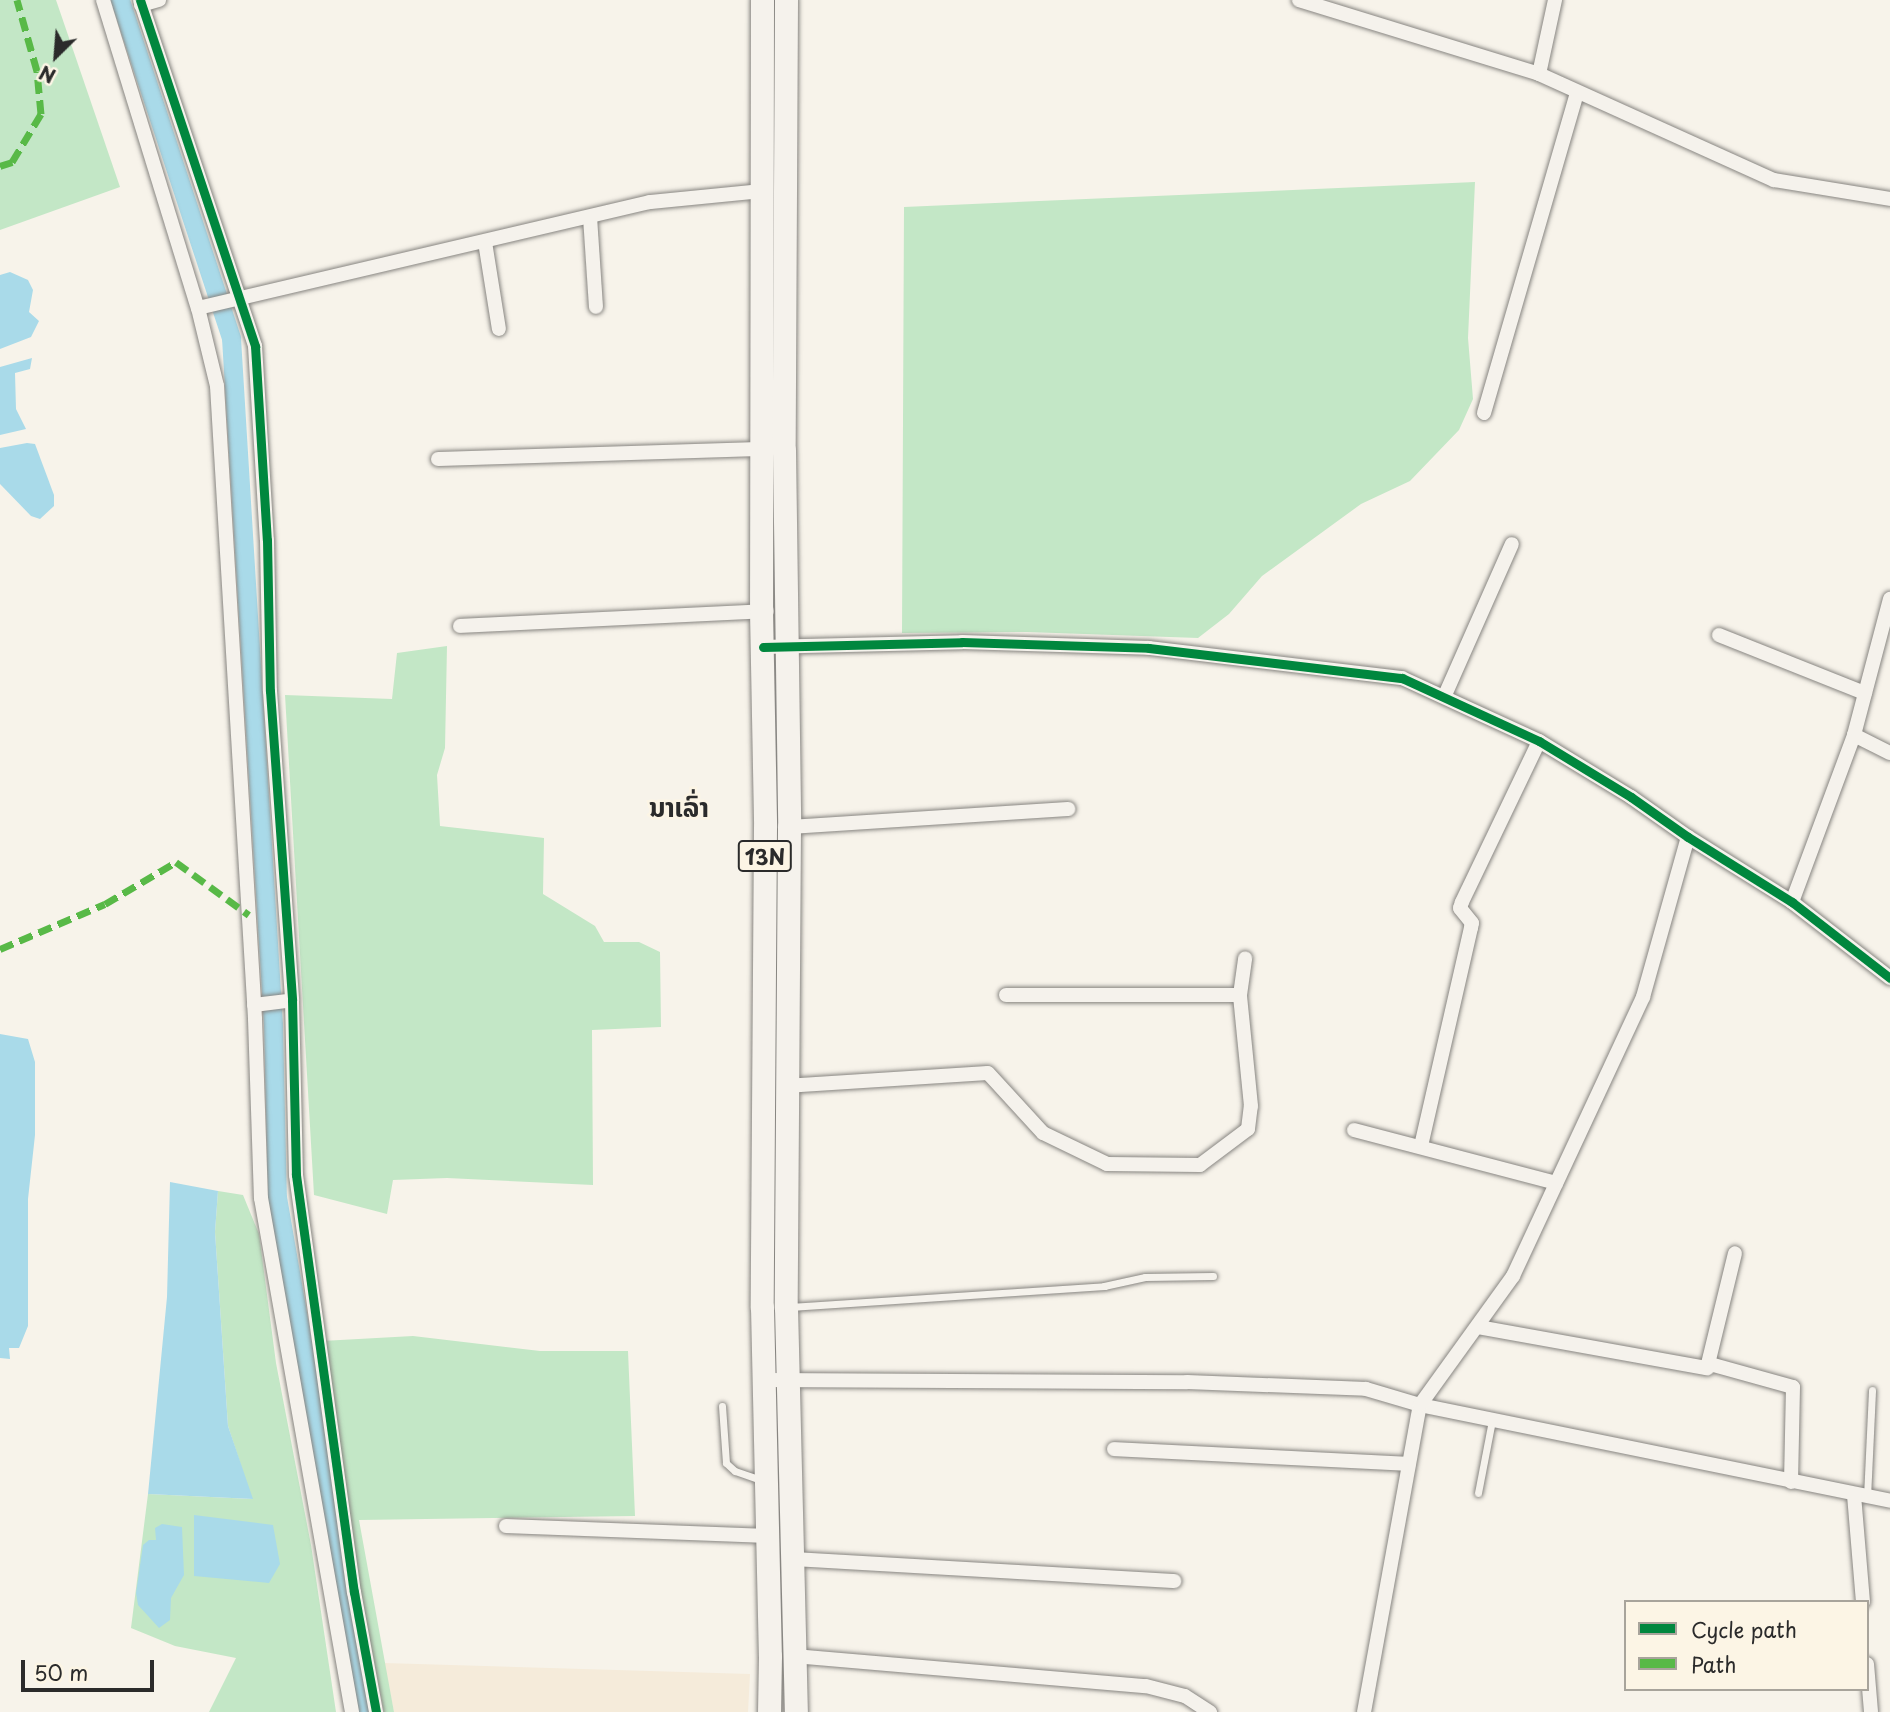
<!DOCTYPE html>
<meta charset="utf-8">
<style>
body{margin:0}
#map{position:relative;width:1890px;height:1712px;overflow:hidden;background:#f7f3ea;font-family:"Playpen Sans","Noto Sans Lao",sans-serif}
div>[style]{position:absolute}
.built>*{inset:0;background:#f5ebda}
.green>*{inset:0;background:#c3e7c6}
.water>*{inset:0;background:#a9dae9}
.canal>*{height:19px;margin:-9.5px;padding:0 9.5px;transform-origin:9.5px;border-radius:9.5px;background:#a9dae9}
.roads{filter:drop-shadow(0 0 2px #878581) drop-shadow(0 0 2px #878581)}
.service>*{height:7px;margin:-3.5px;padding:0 3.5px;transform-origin:3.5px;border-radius:3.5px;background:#f5f2ec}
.minor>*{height:14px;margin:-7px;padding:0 7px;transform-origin:7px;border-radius:7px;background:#f5f2ec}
.trunk>*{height:23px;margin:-11.5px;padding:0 11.5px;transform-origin:11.5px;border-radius:11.5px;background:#f5f2ec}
.quiet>*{height:7px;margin-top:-3.5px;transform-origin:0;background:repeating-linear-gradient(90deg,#58b947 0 14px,transparent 0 21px)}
.cycleway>*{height:9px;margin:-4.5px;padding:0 4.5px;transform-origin:4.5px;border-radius:4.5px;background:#00873e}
span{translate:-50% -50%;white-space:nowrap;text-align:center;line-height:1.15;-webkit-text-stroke:5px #fcf5e5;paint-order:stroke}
.shield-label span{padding:2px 5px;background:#fcf5e5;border:2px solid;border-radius:5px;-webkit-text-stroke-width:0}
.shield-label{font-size:21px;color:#2b2b2b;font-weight:700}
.quarter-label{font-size:26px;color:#2b2b2b;font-weight:700}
.legend{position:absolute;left:1624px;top:1600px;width:245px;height:91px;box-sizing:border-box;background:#fcf5e5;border:2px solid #a8a49b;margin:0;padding:9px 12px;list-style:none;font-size:21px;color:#2b2b2b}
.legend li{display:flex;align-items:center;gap:14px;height:35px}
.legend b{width:35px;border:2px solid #a8a49b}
.north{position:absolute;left:21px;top:21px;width:70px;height:70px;-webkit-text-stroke:5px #fcf5e5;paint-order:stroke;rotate:205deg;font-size:19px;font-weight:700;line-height:28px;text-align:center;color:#2b2b2b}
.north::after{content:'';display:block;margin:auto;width:24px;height:32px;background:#2b2b2b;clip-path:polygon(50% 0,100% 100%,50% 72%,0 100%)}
.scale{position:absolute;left:21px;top:1660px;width:133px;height:32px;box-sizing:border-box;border:4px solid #2b2b2b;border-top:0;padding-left:9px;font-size:21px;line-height:24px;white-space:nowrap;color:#2b2b2b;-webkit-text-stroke:5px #fcf5e5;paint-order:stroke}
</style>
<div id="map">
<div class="built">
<i style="clip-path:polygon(384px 1663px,750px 1674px,748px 1712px,394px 1712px)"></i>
</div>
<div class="green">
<i style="clip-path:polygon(0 0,56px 0,120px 187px,0 230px)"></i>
<i style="clip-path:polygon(1475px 182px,1468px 338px,1473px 399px,1459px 430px,1410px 481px,1361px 504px,1262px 576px,1229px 614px,1198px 638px,1027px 632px,902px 633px,904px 207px)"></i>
<i style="clip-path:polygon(447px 646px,445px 748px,437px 775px,440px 826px,544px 838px,543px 894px,595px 926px,604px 942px,639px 942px,660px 952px,661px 1027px,592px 1030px,593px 1185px,447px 1178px,393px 1180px,387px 1214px,314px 1195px,285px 695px,392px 699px,397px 653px)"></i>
<i style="clip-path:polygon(218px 1191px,243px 1195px,259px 1234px,276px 1363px,311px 1545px,336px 1712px,209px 1712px,236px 1658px,175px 1646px,131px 1628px,148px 1494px,252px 1499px,228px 1426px,215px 1232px)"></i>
<i style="clip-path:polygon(413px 1336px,540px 1351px,628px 1351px,635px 1516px,359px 1520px,394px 1712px,384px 1712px,341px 1491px,322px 1341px)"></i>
</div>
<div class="water">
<i style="clip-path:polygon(10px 272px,28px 280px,33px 290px,29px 312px,39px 321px,31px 337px,0 349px,0 275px)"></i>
<i style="clip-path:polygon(32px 358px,30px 369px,15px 373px,16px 409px,26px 429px,0 435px,0 367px)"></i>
<i style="clip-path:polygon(27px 443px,35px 444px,54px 495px,54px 506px,40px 519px,31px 516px,0 484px,0 448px)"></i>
<i style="clip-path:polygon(0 1034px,28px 1039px,35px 1062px,35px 1135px,28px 1199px,28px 1326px,19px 1348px,9px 1348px,10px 1359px,0 1358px)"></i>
<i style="clip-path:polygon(170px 1182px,218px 1191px,215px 1232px,228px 1426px,253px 1499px,148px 1494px,167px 1297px)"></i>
<i style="clip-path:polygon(194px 1515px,273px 1525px,280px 1564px,269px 1583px,194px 1576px)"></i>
<i style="clip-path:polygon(162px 1524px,182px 1527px,184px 1575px,171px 1598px,170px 1620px,159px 1628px,138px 1605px,136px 1593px,143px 1545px,149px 1540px,156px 1540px,155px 1528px)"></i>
</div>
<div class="canal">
<i style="left:120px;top:0;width:356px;rotate:71.8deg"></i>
<i style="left:231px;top:338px;width:688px;rotate:86.5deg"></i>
<i style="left:273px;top:1025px;width:172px;rotate:88.7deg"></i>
<i style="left:277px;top:1197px;width:523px;rotate:80.2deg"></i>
</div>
<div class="roads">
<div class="service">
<i style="left:790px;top:1307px;width:315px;rotate:-3.8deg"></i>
<i style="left:1104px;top:1286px;width:42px;rotate:-12.4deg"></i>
<i style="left:1145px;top:1277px;width:68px;rotate:-0.8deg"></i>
<i style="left:722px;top:1406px;width:57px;rotate:86deg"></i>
<i style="left:726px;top:1463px;width:12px;rotate:42deg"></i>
<i style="left:735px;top:1471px;width:31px;rotate:19deg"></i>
<i style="left:1478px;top:1493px;width:74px;rotate:-79.1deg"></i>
<i style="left:1867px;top:1497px;width:107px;rotate:-87.3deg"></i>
</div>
<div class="minor">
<i style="left:103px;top:0;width:322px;rotate:72.9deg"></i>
<i style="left:198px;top:308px;width:80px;rotate:76.3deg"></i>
<i style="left:217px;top:386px;width:634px;rotate:86.56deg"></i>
<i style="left:255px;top:1019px;width:179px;rotate:88.1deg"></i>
<i style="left:261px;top:1198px;width:522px;rotate:79.96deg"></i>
<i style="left:140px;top:0;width:365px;rotate:71.6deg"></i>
<i style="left:255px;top:346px;width:194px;rotate:86.5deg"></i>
<i style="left:267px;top:540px;width:151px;rotate:88.9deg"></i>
<i style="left:270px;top:691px;width:310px;rotate:85.9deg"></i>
<i style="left:292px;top:1000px;width:175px;rotate:88.7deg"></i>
<i style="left:296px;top:1175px;width:421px;rotate:82.1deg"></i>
<i style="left:354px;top:1592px;width:122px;rotate:79.6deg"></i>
<i style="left:1299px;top:0;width:251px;rotate:17.1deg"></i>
<i style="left:1539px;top:74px;width:258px;rotate:24.3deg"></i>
<i style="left:1774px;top:180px;width:118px;rotate:9.3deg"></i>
<i style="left:141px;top:5px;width:19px;rotate:-16deg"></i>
<i style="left:1539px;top:74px;width:76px;rotate:-77.8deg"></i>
<i style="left:590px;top:217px;width:90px;rotate:86.2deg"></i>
<i style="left:485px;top:242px;width:88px;rotate:80.9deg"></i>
<i style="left:198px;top:308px;width:464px;rotate:-13.2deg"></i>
<i style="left:650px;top:202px;width:113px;rotate:-5.6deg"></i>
<i style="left:1484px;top:413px;width:334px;rotate:-73.8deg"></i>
<i style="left:438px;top:459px;width:322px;rotate:-1.8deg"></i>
<i style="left:460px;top:626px;width:307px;rotate:-2.8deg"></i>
<i style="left:1719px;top:635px;width:157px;rotate:21.7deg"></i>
<i style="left:763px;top:647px;width:199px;rotate:-1.4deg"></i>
<i style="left:962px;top:642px;width:187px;rotate:1.8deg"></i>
<i style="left:1149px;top:648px;width:255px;rotate:6.8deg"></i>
<i style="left:1402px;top:678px;width:151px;rotate:24.7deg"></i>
<i style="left:1539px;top:741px;width:108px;rotate:31.3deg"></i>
<i style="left:1631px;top:797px;width:70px;rotate:35.1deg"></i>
<i style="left:1688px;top:837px;width:123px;rotate:32deg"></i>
<i style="left:1792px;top:902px;width:124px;rotate:37.8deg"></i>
<i style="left:1445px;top:695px;width:165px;rotate:-66.1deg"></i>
<i style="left:1854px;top:735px;width:40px;rotate:26.6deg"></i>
<i style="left:789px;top:827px;width:280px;rotate:-3.7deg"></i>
<i style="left:1792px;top:902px;width:178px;rotate:-69.6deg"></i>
<i style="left:1854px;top:735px;width:141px;rotate:-75.2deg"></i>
<i style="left:1240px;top:995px;width:37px;rotate:-82deg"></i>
<i style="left:254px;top:1005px;width:38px;rotate:-7deg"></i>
<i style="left:785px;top:1086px;width:203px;rotate:-3.7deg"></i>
<i style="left:988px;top:1073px;width:81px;rotate:47.5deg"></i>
<i style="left:1043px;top:1133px;width:71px;rotate:25.8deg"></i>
<i style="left:1107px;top:1164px;width:93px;rotate:0.6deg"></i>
<i style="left:1200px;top:1165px;width:60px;rotate:-36.9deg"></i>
<i style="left:1248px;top:1129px;width:23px;rotate:-83deg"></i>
<i style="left:1251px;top:1106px;width:112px;rotate:-95.7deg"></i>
<i style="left:1240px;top:995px;width:234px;rotate:180deg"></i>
<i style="left:1354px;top:1130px;width:209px;rotate:14.7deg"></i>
<i style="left:1421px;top:1146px;width:224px;rotate:-77.1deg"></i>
<i style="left:1471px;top:928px;width:5px;rotate:-79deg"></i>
<i style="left:1472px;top:923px;width:19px;rotate:-129deg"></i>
<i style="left:1460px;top:908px;width:6px;rotate:-72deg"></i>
<i style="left:1462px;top:902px;width:178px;rotate:-64.4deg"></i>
<i style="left:1478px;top:1327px;width:233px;rotate:10.2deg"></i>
<i style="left:1707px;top:1368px;width:118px;rotate:-76.3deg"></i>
<i style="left:1710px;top:1364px;width:86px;rotate:15.5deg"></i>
<i style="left:1793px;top:1387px;width:95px;rotate:91.2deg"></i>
<i style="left:765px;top:1380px;width:422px;rotate:0.3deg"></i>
<i style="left:1187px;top:1382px;width:179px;rotate:2.2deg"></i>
<i style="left:1366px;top:1389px;width:56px;rotate:16.5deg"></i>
<i style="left:1420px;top:1405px;width:480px;rotate:11.5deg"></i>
<i style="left:1114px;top:1449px;width:295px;rotate:2.9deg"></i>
<i style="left:1854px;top:1495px;width:107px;rotate:85.2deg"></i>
<i style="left:506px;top:1526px;width:262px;rotate:2.2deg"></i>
<i style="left:792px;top:1559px;width:383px;rotate:3.3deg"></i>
<i style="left:794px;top:1656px;width:353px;rotate:4.9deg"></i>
<i style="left:1146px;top:1686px;width:40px;rotate:14.4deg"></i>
<i style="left:1185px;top:1696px;width:30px;rotate:33deg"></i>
<i style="left:1867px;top:1664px;width:48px;rotate:85.2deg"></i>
<i style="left:1364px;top:1712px;width:312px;rotate:-79.7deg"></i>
<i style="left:1420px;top:1405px;width:159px;rotate:-54.2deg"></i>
<i style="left:1513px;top:1276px;width:308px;rotate:-65deg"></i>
<i style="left:1643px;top:997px;width:166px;rotate:-74.3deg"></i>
</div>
<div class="trunk">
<i style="left:762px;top:0;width:611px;rotate:90.09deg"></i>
<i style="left:761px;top:611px;width:216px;rotate:88.9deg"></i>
<i style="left:765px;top:827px;width:480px;rotate:90.4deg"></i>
<i style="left:762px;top:1307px;width:349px;rotate:88.7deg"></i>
<i style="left:770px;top:1656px;width:56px;rotate:91deg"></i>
<i style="left:786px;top:0;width:450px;rotate:90.3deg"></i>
<i style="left:784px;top:450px;width:377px;rotate:89.2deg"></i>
<i style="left:789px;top:827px;width:480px;rotate:90.4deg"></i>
<i style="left:786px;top:1307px;width:405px;rotate:88.6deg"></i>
</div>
</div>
<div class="quiet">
<i style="left:0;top:166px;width:13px;rotate:-18deg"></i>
<i style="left:12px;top:162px;width:56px;rotate:-58.9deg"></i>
<i style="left:41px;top:114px;width:43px;rotate:-95.3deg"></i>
<i style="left:37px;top:71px;width:74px;rotate:-105.7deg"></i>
<i style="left:0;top:949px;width:114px;rotate:-23.2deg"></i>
<i style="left:105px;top:904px;width:82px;rotate:-30.6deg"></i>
<i style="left:176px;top:862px;width:90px;rotate:36deg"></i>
</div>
<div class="cycleway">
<i style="left:140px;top:0;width:365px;rotate:71.6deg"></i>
<i style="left:255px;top:346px;width:194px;rotate:86.5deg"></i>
<i style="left:267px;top:540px;width:151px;rotate:88.9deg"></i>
<i style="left:270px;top:691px;width:310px;rotate:85.9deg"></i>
<i style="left:292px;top:1000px;width:175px;rotate:88.7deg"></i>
<i style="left:296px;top:1175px;width:421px;rotate:82.1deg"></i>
<i style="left:354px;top:1592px;width:122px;rotate:79.6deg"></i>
<i style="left:763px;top:647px;width:199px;rotate:-1.4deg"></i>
<i style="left:962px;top:642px;width:187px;rotate:1.8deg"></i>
<i style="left:1149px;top:648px;width:255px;rotate:6.8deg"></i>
<i style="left:1402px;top:678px;width:151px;rotate:24.7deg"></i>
<i style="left:1539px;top:741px;width:108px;rotate:31.3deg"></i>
<i style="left:1631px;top:797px;width:70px;rotate:35.1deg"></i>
<i style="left:1688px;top:837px;width:123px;rotate:32deg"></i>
<i style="left:1792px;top:902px;width:124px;rotate:37.8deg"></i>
</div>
<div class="shield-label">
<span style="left:765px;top:856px">13N</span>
</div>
<div class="quarter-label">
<span style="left:679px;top:807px">ນາເລົ່າ</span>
</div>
<ul class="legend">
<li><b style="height:9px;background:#00873e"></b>Cycle path</li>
<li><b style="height:9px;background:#58b947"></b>Path</li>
</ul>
<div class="north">N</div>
<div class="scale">50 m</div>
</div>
